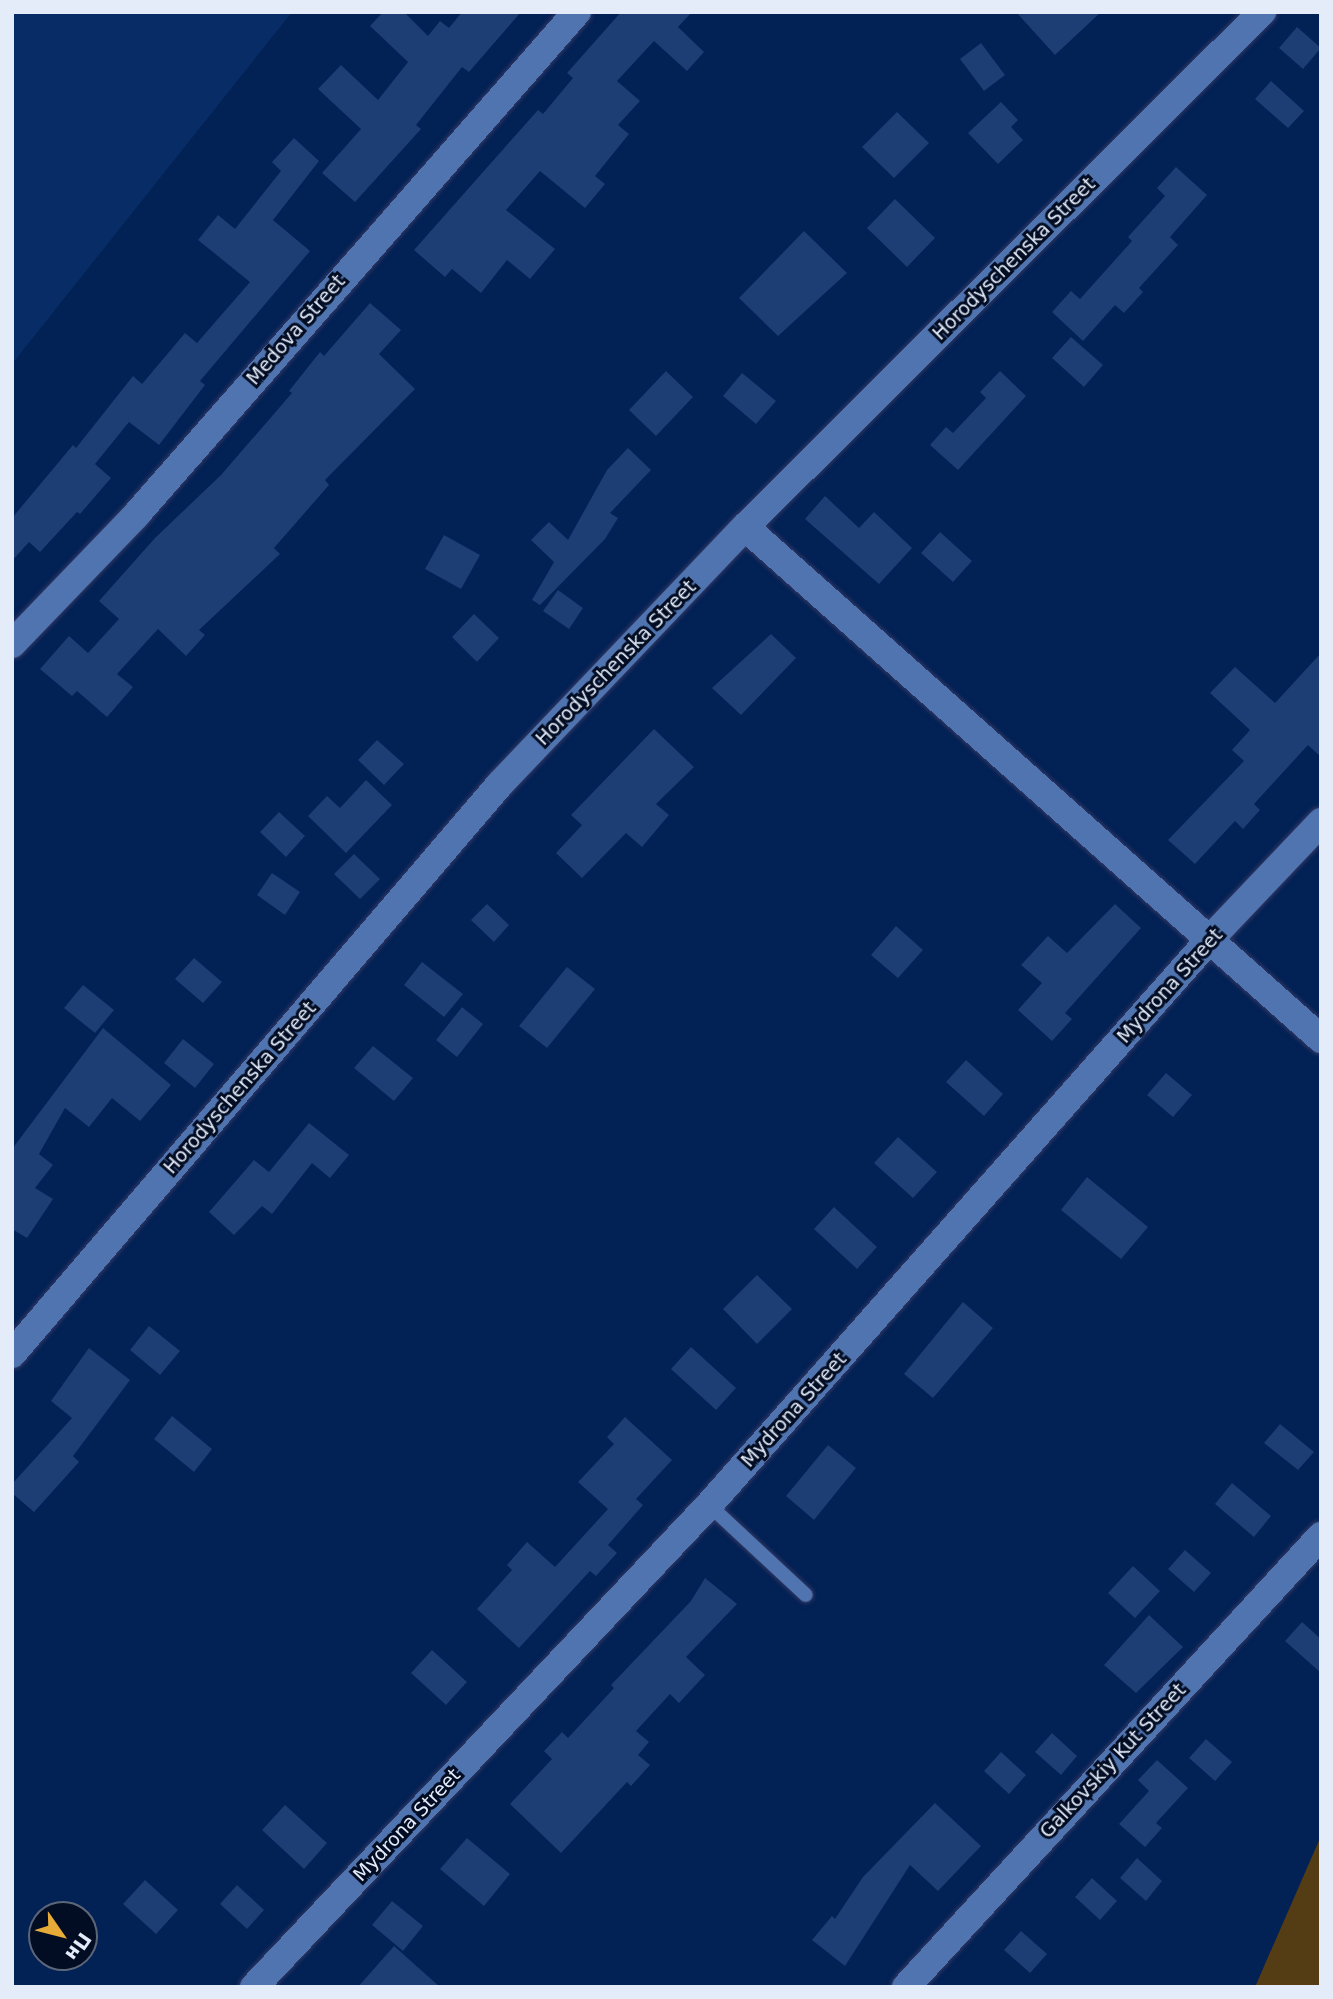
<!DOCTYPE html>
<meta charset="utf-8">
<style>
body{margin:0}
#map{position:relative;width:1333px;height:1999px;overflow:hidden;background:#022155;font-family:"DejaVu Sans",sans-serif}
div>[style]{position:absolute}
.built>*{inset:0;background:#082d66}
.green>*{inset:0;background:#543d14}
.building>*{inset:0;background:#1c3e74}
.roads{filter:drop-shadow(0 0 2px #323863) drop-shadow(0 0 2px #323863)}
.lane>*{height:14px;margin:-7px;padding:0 7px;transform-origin:7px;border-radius:7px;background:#4f74af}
.street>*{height:28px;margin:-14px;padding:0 14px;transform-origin:14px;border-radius:14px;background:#4f74af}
span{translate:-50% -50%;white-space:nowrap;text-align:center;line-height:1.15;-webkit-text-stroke:6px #020d23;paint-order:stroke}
.street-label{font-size:19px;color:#e4ecfa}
.frame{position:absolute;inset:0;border:14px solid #e4ecfa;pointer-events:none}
.north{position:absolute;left:28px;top:1901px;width:70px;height:70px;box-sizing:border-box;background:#020d23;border:2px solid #5c6679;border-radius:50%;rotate:125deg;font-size:19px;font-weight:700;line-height:28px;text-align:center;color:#e4ecfa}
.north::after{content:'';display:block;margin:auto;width:24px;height:32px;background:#e7ac37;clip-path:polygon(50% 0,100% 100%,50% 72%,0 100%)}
</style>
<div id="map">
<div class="built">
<i style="clip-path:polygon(12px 12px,292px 12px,12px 364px)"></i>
</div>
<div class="green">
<i style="clip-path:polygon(1321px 1836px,1321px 1987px,1255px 1987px)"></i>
</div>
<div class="building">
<i style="clip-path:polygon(383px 12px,404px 12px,428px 36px,440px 21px,449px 28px,462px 12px,521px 12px,469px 72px,462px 67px,416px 125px,421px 129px,355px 202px,322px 173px,361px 129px,318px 89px,341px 65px,378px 100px,408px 62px,370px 26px)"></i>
<i style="clip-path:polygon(621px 12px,692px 12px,678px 27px,704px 52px,687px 71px,654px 41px,617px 81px,640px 101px,618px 125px,629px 134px,595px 176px,605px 184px,585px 208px,540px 171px,506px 210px,555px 249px,530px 279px,507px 260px,481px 293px,452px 269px,445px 277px,414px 250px,538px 110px,543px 114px,573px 78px,567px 73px)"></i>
<i style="clip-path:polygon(1016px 12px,1101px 12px,1055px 55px)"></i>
<i style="clip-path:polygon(1297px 27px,1321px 48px,1303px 69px,1279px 48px)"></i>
<i style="clip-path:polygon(981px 43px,1005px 75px,984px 91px,960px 59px)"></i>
<i style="clip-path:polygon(1271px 81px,1304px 111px,1288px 128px,1255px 99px)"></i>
<i style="clip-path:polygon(1001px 102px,1018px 120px,1011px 127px,1023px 140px,998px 164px,968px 133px)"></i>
<i style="clip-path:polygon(897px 112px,929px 143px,894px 178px,862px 147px)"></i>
<i style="clip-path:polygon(294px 138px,319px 161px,273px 220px,310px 251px,200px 381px,205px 385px,159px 445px,129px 422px,95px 464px,111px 478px,80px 514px,77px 512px,40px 552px,29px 542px,12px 561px,12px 518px,73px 445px,76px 448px,133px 376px,142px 384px,185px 333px,197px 343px,250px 282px,198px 240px,218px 215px,235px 229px,281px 171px,272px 162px)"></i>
<i style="clip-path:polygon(1176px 167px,1207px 195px,1170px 237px,1178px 245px,1139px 288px,1143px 292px,1124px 313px,1115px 305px,1083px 341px,1052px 312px,1071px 291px,1080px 299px,1132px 241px,1128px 237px,1165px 196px,1157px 188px)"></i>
<i style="clip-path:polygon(895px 199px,935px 238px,907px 267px,867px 228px)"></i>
<i style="clip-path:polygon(804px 231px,847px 273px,778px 336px,739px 298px)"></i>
<i style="clip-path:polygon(370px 303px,401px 330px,379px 354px,415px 389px,325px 480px,329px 485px,274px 548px,280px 554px,199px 630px,205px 635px,186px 656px,158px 629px,117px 674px,133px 687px,107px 717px,77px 691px,72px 696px,40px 669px,69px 636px,88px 653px,119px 619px,99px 601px,155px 538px,221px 475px,292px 393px,289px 391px,320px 352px,324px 356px)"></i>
<i style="clip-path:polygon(1071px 337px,1103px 365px,1084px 387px,1052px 358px)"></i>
<i style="clip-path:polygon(666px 371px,693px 397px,656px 436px,629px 410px)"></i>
<i style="clip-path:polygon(1000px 371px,1026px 396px,958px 470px,930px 445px,946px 427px,953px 433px,986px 398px,980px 392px)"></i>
<i style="clip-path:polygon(742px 373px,776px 401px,756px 424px,723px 396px)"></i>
<i style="clip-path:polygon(628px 448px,651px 470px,610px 513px,618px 518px,605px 539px,540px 605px,532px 600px,554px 562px,531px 540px,549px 522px,568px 540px,607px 470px)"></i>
<i style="clip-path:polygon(825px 496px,859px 528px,874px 512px,912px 548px,879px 584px,805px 519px)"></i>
<i style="clip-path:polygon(940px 532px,972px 561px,953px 582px,921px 553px)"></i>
<i style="clip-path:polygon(444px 535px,480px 555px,461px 589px,425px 569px)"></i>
<i style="clip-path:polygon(558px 590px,583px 608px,569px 629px,543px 611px)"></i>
<i style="clip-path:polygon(474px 614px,499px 638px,477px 662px,452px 637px)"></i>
<i style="clip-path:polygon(771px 634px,796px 658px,741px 715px,712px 688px)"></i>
<i style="clip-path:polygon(1321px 653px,1321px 757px,1308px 745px,1254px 804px,1260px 810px,1243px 829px,1235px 821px,1195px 864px,1168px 840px,1244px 761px,1232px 750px,1250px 730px,1210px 693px,1235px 667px,1275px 703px)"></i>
<i style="clip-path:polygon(654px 729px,694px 767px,656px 804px,669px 815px,642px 847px,626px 833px,582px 878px,556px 853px,582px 825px,571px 815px)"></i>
<i style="clip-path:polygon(377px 740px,404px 764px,384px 785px,358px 760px)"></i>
<i style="clip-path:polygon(366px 780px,392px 805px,346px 853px,308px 816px,327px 796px,340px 808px)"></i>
<i style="clip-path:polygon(279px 812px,305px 836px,286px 857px,260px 832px)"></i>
<i style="clip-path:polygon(354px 854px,380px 879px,360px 899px,334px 874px)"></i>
<i style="clip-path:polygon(272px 873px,300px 892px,285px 915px,257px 895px)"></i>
<i style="clip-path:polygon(487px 904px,509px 925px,494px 942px,471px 920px)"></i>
<i style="clip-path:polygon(1115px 904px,1141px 928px,1065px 1013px,1072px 1019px,1052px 1041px,1018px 1010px,1042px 983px,1021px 965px,1048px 936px,1067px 953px)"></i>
<i style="clip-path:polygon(896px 926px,923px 950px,898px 978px,871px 955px)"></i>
<i style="clip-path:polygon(194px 958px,222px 982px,203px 1003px,175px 979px)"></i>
<i style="clip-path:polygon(422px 962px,463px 994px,444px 1017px,404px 985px)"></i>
<i style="clip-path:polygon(567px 967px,595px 989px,547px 1048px,519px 1026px)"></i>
<i style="clip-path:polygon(83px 985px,114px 1010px,95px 1033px,64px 1008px)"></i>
<i style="clip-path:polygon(462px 1007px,483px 1024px,457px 1057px,436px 1040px)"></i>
<i style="clip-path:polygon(103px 1028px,171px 1085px,140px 1121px,112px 1098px,89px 1127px,65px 1108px,39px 1154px,53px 1165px,35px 1188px,53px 1199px,27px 1238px,12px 1229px,12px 1149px)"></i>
<i style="clip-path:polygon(183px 1039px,214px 1064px,195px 1088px,164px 1063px)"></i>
<i style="clip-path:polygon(373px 1046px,413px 1078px,394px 1101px,354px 1068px)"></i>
<i style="clip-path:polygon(966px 1060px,1003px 1094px,984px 1116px,946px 1082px)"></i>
<i style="clip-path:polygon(1166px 1073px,1192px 1095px,1173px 1117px,1147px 1095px)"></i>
<i style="clip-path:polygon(309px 1123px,349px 1155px,330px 1178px,312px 1163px,272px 1214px,262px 1206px,234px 1235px,209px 1212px,254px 1160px,269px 1172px)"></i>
<i style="clip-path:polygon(898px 1137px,937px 1172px,913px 1198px,874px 1163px)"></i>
<i style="clip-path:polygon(1087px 1177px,1148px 1227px,1121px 1259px,1061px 1210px)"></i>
<i style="clip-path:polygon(834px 1207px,877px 1247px,857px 1269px,814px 1229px)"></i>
<i style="clip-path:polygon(757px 1275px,792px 1309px,757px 1344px,723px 1309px)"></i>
<i style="clip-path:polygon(963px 1302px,993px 1328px,933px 1398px,904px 1374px)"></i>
<i style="clip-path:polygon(149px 1326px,180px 1351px,160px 1375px,130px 1350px)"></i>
<i style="clip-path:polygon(691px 1347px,736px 1388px,716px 1410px,671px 1369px)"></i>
<i style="clip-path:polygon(89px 1348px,130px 1380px,73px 1456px,79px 1462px,34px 1512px,12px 1493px,12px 1484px,72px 1418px,51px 1401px)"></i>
<i style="clip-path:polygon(172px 1416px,212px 1449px,194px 1472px,154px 1439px)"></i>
<i style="clip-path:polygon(625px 1417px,672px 1460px,636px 1499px,643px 1505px,608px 1545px,617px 1553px,596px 1576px,590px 1571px,519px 1648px,477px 1609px,512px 1570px,507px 1565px,527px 1542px,555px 1567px,608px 1509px,578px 1482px,614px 1444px,607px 1437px)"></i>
<i style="clip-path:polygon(1280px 1424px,1314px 1452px,1298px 1470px,1264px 1443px)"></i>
<i style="clip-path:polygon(828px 1445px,856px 1468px,814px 1520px,786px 1496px)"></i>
<i style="clip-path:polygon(1232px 1483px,1271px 1516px,1254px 1537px,1215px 1504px)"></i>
<i style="clip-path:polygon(1185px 1550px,1211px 1573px,1194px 1592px,1168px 1569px)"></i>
<i style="clip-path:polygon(1133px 1566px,1160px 1591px,1135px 1618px,1108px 1593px)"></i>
<i style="clip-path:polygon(705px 1578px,737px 1604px,686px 1657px,705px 1675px,679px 1703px,670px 1694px,636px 1731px,649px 1742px,638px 1755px,650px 1765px,631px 1786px,627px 1782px,561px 1853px,510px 1804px,552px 1759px,544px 1751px,562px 1732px,568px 1738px,614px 1688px,611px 1685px,691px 1601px)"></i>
<i style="clip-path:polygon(1149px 1615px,1183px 1647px,1136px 1693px,1104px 1665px)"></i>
<i style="clip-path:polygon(1302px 1622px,1321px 1639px,1321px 1673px,1285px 1641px)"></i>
<i style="clip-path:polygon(432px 1650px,467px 1682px,446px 1705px,411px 1673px)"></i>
<i style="clip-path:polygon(1052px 1733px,1077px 1756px,1061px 1775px,1035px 1752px)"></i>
<i style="clip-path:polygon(1206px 1739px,1232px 1762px,1215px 1781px,1189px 1758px)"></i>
<i style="clip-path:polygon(1001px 1752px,1026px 1775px,1009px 1794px,984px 1771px)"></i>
<i style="clip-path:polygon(1157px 1760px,1188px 1788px,1156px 1823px,1162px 1828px,1145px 1847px,1119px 1824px,1149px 1791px,1138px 1780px)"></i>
<i style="clip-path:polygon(935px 1803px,981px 1846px,938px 1891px,910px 1865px,845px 1966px,812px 1940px,832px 1916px,835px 1919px,863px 1877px)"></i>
<i style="clip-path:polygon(285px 1805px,327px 1843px,304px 1869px,262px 1830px)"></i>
<i style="clip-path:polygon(467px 1838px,510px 1874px,484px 1906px,440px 1869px)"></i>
<i style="clip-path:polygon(1137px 1858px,1162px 1881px,1146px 1901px,1120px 1878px)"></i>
<i style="clip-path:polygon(1092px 1878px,1117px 1901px,1100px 1920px,1075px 1897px)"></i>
<i style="clip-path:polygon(145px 1880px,178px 1910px,156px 1934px,123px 1904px)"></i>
<i style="clip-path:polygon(237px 1885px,264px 1910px,247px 1929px,220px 1904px)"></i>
<i style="clip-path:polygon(392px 1901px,423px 1926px,403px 1951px,372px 1925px)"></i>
<i style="clip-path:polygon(1021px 1931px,1047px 1954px,1030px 1973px,1004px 1950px)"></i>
<i style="clip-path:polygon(394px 1946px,440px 1987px,358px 1987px)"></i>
</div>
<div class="roads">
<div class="lane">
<i style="left:709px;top:1505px;width:132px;rotate:42.9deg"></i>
</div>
<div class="street">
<i style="left:745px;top:527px;width:771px;rotate:41.63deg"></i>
<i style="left:12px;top:644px;width:179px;rotate:-46.1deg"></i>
<i style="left:136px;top:515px;width:669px;rotate:-48.76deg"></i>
<i style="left:12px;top:1354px;width:750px;rotate:-49.43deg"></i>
<i style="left:500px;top:784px;width:355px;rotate:-46.4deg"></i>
<i style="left:745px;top:527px;width:730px;rotate:-44.89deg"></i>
<i style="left:254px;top:1987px;width:663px;rotate:-46.65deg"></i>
<i style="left:709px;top:1505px;width:757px;rotate:-48.48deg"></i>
<i style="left:1211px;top:938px;width:160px;rotate:-46.5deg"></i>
<i style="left:906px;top:1987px;width:613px;rotate:-47.38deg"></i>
</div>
</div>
<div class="street-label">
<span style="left:1014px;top:259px;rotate:-45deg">Horodyschenska Street</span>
<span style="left:296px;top:330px;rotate:-49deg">Medova Street</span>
<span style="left:616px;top:663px;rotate:-46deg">Horodyschenska Street</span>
<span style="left:1170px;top:986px;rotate:-48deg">Mydrona Street</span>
<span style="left:240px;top:1088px;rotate:-49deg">Horodyschenska Street</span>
<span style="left:794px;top:1410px;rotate:-48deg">Mydrona Street</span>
<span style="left:1113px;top:1761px;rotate:-47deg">Galkovskiy Kut Street</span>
<span style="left:407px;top:1825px;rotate:-47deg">Mydrona Street</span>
</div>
<div class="frame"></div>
<div class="north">Пн</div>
</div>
